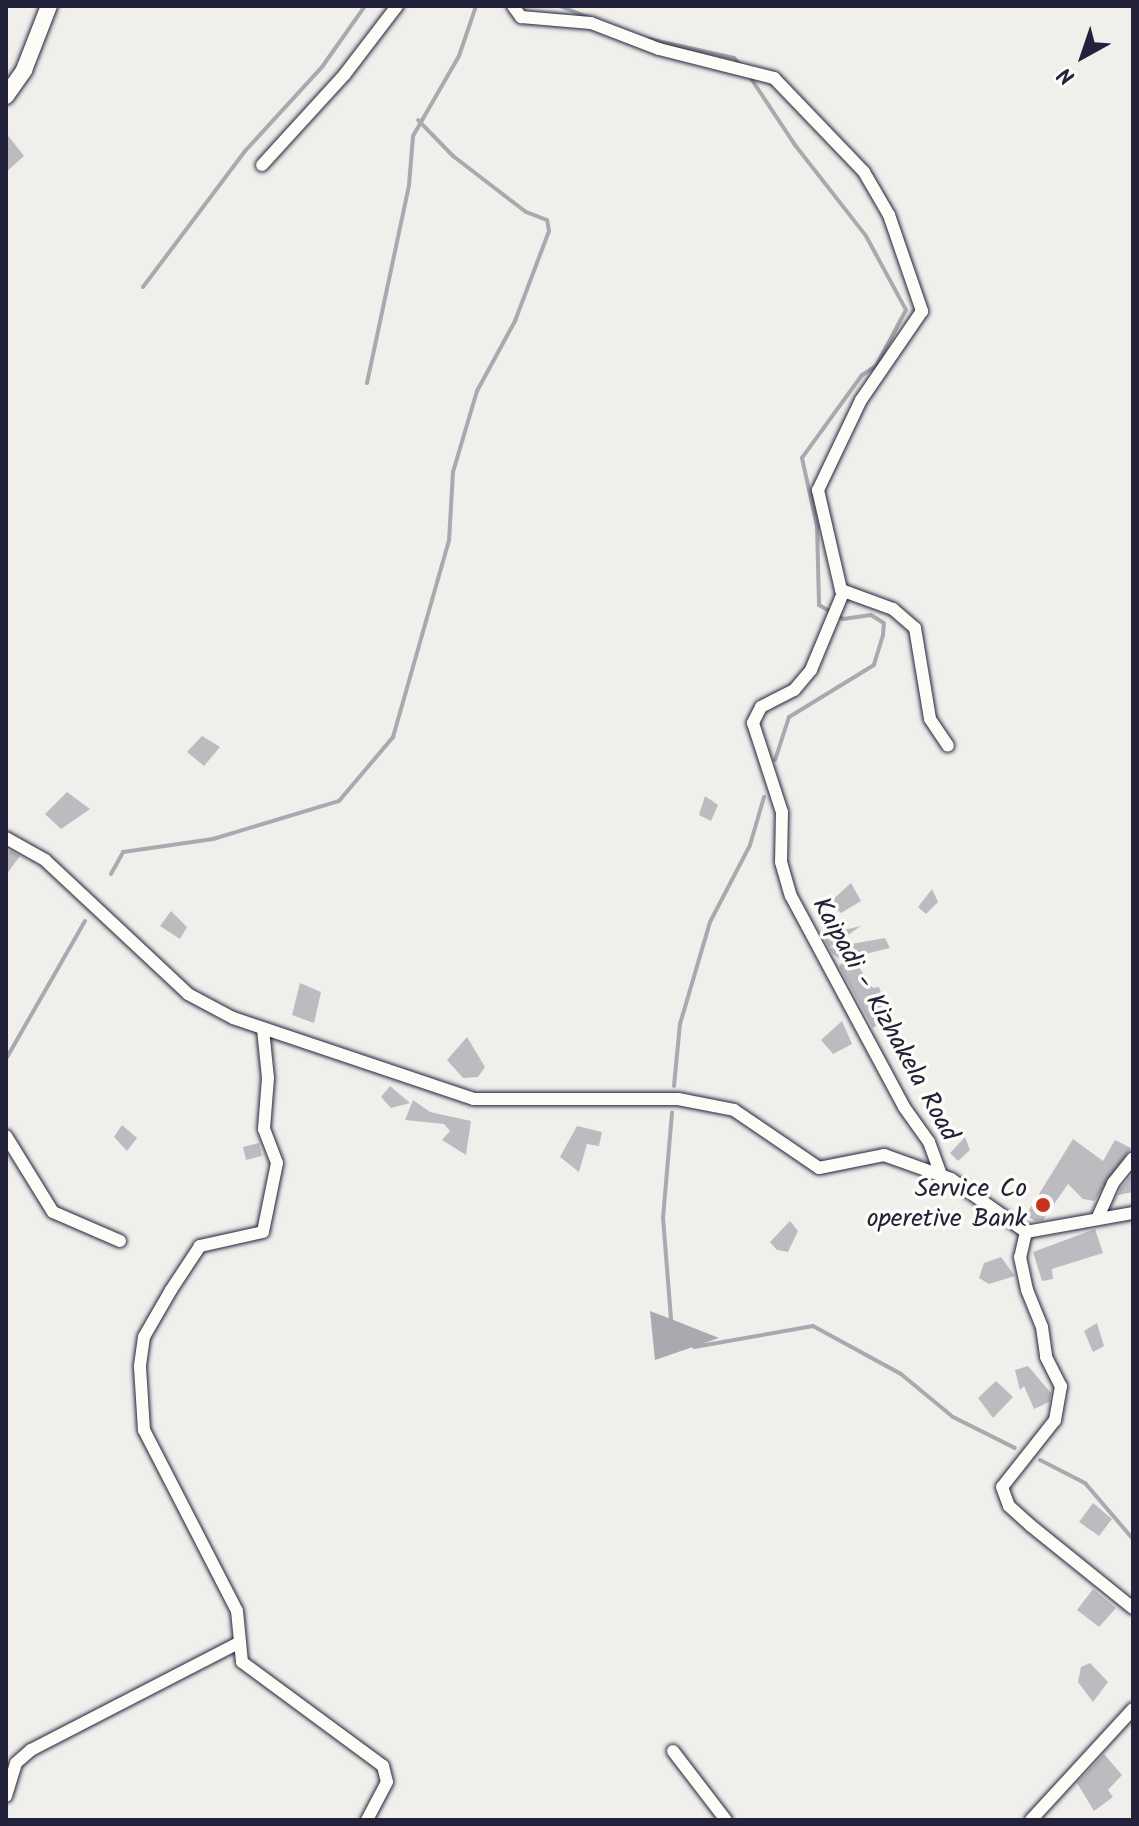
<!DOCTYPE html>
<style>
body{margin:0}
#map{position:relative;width:1139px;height:1826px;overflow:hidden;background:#f0efec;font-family:Kalam,sans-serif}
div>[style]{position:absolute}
.water>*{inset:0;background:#a9a9b0}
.stream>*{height:4px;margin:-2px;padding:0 2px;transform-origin:2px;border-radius:2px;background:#a9a9b0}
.building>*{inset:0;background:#bcbcc0}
.roads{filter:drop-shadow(0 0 2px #22223b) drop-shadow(0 0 2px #22223b)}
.street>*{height:12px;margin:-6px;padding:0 6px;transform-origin:6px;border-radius:6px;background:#fdfcf7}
.secondary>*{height:16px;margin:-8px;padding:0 8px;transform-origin:8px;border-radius:8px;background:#fdfcf7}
.dots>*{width:22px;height:22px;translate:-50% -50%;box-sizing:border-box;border:4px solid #fdfcf7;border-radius:50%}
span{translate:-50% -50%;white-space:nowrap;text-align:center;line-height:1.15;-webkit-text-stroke:7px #fdfcf7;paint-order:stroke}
.street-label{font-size:26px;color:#22223b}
.poi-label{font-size:26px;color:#22223b}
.right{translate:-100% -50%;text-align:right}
.frame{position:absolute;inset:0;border:8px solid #22223b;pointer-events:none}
.north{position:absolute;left:1043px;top:16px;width:80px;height:80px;-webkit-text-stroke:6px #fdfcf7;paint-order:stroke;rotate:220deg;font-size:22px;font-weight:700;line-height:32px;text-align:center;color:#22223b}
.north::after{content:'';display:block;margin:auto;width:28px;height:36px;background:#22223b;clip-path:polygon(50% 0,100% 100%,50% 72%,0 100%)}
</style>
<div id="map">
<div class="water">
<i style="clip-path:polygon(650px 1311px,671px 1319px,719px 1338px,655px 1360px)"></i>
</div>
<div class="stream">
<i style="left:560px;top:6px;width:35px;rotate:22deg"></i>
<i style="left:649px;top:39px;width:87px;rotate:12.6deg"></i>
<i style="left:734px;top:58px;width:12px;rotate:48deg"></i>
<i style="left:750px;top:77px;width:82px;rotate:56.5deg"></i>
<i style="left:795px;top:145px;width:115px;rotate:52deg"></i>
<i style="left:866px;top:236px;width:84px;rotate:61.6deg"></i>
<i style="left:906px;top:310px;width:64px;rotate:118.2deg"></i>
<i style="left:876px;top:366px;width:17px;rotate:147deg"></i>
<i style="left:862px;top:375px;width:102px;rotate:125.9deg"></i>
<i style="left:802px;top:458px;width:70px;rotate:77.6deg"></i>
<i style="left:817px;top:526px;width:79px;rotate:88.5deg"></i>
<i style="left:819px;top:605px;width:28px;rotate:30deg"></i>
<i style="left:843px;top:619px;width:28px;rotate:-8deg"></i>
<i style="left:871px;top:615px;width:15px;rotate:32deg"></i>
<i style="left:884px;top:623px;width:12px;rotate:95deg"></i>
<i style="left:883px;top:635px;width:31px;rotate:107deg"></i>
<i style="left:874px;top:665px;width:100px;rotate:148.5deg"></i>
<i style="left:789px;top:717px;width:45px;rotate:108deg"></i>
<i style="left:143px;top:287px;width:171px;rotate:-53.1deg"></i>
<i style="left:246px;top:150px;width:113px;rotate:-47.5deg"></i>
<i style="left:322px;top:67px;width:75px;rotate:-54.8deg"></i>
<i style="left:367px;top:383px;width:202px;rotate:-78deg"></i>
<i style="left:409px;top:185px;width:49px;rotate:-85.3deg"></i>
<i style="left:413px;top:136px;width:92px;rotate:-60.1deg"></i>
<i style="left:459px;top:56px;width:53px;rotate:-71.2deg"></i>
<i style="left:111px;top:874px;width:25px;rotate:-61deg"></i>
<i style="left:123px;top:852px;width:91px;rotate:-8.2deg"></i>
<i style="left:213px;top:839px;width:132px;rotate:-16.8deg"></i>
<i style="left:339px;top:801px;width:84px;rotate:-49.8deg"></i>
<i style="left:393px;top:737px;width:204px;rotate:-74.1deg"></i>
<i style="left:449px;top:541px;width:69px;rotate:-86.7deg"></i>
<i style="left:453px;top:472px;width:84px;rotate:-73.5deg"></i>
<i style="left:477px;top:391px;width:80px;rotate:-61.5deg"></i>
<i style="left:515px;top:321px;width:96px;rotate:-69.3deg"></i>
<i style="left:549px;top:231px;width:11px;rotate:-100deg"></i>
<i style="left:547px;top:220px;width:22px;rotate:-159deg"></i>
<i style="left:526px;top:212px;width:92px;rotate:-142.5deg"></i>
<i style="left:453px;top:156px;width:50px;rotate:-134.2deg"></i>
<i style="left:6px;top:1059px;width:159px;rotate:-60.2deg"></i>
<i style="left:674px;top:1086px;width:62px;rotate:-84.5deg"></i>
<i style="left:680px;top:1024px;width:106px;rotate:-73.6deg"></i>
<i style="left:710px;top:922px;width:87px;rotate:-62.5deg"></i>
<i style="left:750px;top:845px;width:50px;rotate:-73.7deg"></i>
<i style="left:671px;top:1319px;width:101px;rotate:-94.5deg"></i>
<i style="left:663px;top:1218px;width:106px;rotate:-85.1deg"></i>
<i style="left:694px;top:1347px;width:121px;rotate:-10deg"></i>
<i style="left:813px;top:1326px;width:100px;rotate:28.6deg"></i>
<i style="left:901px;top:1374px;width:67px;rotate:39.6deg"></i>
<i style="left:953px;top:1417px;width:69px;rotate:26.6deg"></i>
<i style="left:1040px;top:1460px;width:51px;rotate:27.1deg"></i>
<i style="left:1085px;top:1483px;width:74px;rotate:49.4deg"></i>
</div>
<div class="building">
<i style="clip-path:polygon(6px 133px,24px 156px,6px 172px)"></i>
<i style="clip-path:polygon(202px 736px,220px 747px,204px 766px,187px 752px)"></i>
<i style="clip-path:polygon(67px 792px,90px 809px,61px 829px,45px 814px)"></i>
<i style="clip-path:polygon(705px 796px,718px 805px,711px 821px,699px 815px)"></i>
<i style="clip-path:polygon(9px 850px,20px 856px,6px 875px,6px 857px)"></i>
<i style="clip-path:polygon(851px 883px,861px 901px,841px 913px,829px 903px)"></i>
<i style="clip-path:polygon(932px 889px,938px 902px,926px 914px,918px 907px)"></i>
<i style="clip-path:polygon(171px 911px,187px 927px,180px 939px,160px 926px)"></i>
<i style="clip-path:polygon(861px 926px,829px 948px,885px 938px,890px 948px,852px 957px,873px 988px,879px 987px,889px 1017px,873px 1028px,839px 966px,843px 962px,832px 953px,822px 935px)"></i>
<i style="clip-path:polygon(300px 983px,321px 992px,314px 1023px,292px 1015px)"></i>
<i style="clip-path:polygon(842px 1021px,852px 1044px,833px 1054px,821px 1040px)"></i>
<i style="clip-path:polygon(467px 1037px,485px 1067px,478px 1077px,463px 1078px,447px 1060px)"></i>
<i style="clip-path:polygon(390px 1086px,410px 1103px,391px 1108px,381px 1097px)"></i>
<i style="clip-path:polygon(413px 1100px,430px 1112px,471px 1121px,466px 1155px,442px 1140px,450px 1131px,444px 1124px,405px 1120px)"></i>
<i style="clip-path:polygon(122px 1125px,137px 1138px,127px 1151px,114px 1137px)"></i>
<i style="clip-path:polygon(577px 1126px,602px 1132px,599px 1146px,587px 1144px,579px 1172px,560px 1157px)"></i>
<i style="clip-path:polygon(965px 1137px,970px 1150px,958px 1161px,950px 1153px)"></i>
<i style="clip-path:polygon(1073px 1139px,1103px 1161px,1115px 1140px,1131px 1148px,1094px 1201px,1083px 1199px,1068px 1184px,1043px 1220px,1035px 1221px,1026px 1215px)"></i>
<i style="clip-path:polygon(259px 1143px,262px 1156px,246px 1160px,243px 1147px)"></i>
<i style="clip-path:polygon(1133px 1173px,1133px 1192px,1118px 1195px,1121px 1188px)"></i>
<i style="clip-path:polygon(790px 1221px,798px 1231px,788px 1252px,777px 1250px,770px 1242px)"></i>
<i style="clip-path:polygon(1095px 1229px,1103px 1253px,1052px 1269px,1053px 1279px,1042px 1281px,1033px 1252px)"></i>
<i style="clip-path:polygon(1001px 1257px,1015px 1276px,989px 1284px,979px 1278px,984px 1263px)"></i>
<i style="clip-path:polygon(1097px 1323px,1104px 1346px,1093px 1352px,1084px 1331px)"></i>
<i style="clip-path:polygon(1028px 1366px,1051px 1393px,1049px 1402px,1034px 1409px,1024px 1386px,1020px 1390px,1015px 1370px)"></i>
<i style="clip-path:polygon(996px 1381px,1013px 1397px,993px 1418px,978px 1398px)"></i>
<i style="clip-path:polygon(1093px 1503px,1112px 1519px,1099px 1536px,1079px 1522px)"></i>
<i style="clip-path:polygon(1093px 1589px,1116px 1608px,1099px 1627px,1077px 1610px)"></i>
<i style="clip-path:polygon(1090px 1663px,1108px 1682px,1093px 1702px,1078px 1682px,1081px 1667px)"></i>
<i style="clip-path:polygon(1104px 1754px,1122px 1775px,1108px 1790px,1113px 1797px,1094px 1811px,1077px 1783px)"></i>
</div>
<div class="roads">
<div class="street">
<i style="left:513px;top:6px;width:14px;rotate:54deg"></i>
<i style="left:521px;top:17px;width:70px;rotate:4.9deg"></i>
<i style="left:591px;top:23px;width:73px;rotate:20.9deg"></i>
<i style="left:659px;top:49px;width:119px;rotate:14.2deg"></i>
<i style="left:774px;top:78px;width:130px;rotate:46.2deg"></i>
<i style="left:864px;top:172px;width:50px;rotate:59.8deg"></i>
<i style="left:889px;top:215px;width:102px;rotate:71deg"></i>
<i style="left:922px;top:311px;width:108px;rotate:124.4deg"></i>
<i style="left:861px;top:400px;width:100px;rotate:115.5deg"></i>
<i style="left:818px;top:490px;width:103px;rotate:77deg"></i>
<i style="left:841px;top:590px;width:55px;rotate:20.1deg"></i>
<i style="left:893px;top:609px;width:29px;rotate:41deg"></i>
<i style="left:915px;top:628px;width:92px;rotate:80.6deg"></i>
<i style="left:930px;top:719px;width:32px;rotate:56deg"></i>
<i style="left:262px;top:165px;width:123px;rotate:-47.6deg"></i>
<i style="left:345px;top:74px;width:86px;rotate:-52.6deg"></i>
<i style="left:843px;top:593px;width:83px;rotate:112.6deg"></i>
<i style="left:811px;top:670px;width:26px;rotate:130deg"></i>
<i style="left:794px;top:690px;width:37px;rotate:153deg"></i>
<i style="left:761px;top:707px;width:18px;rotate:117deg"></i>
<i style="left:753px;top:723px;width:94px;rotate:72deg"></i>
<i style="left:782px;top:812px;width:50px;rotate:91.1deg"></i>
<i style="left:781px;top:862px;width:35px;rotate:74deg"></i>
<i style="left:791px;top:896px;width:239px;rotate:61.8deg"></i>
<i style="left:904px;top:1107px;width:43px;rotate:54.5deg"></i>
<i style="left:929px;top:1142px;width:35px;rotate:70deg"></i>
<i style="left:6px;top:838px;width:45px;rotate:29.4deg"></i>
<i style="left:45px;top:860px;width:196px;rotate:43.1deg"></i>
<i style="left:188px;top:994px;width:51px;rotate:28.1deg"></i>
<i style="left:233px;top:1018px;width:254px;rotate:18.6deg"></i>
<i style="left:474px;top:1099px;width:204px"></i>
<i style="left:678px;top:1099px;width:57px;rotate:11.1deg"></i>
<i style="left:734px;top:1110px;width:103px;rotate:34.3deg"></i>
<i style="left:819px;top:1168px;width:66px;rotate:-11.3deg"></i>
<i style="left:884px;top:1155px;width:71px;rotate:19.7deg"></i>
<i style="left:951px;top:1179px;width:92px;rotate:35.2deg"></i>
<i style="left:1026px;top:1232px;width:109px;rotate:-10.1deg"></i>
<i style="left:263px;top:1029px;width:49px;rotate:84.2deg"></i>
<i style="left:268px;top:1078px;width:51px;rotate:94.5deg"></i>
<i style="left:264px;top:1129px;width:36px;rotate:69deg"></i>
<i style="left:277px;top:1163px;width:70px;rotate:101.5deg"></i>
<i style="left:263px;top:1232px;width:65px;rotate:167.5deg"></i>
<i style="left:200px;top:1246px;width:53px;rotate:123.4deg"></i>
<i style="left:171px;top:1290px;width:54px;rotate:119.9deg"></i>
<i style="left:144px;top:1337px;width:30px;rotate:98deg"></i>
<i style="left:140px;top:1367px;width:63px;rotate:86.4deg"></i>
<i style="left:144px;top:1430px;width:203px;rotate:62.8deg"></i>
<i style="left:237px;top:1611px;width:51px;rotate:84.4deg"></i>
<i style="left:242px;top:1662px;width:175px;rotate:36.4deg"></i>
<i style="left:383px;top:1766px;width:16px;rotate:76deg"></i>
<i style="left:387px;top:1782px;width:43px;rotate:117.8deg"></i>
<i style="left:6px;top:1136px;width:89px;rotate:58.3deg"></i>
<i style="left:53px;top:1212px;width:73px;rotate:23.4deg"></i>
<i style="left:1098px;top:1217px;width:37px;rotate:-66deg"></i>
<i style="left:1113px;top:1183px;width:32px;rotate:-51deg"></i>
<i style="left:1026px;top:1232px;width:26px;rotate:103deg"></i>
<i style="left:1020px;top:1257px;width:34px;rotate:78deg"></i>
<i style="left:1027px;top:1290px;width:40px;rotate:68deg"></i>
<i style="left:1042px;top:1327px;width:30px;rotate:82deg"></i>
<i style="left:1046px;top:1357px;width:33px;rotate:63deg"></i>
<i style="left:1061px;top:1386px;width:35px;rotate:100deg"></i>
<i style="left:1055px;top:1420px;width:85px;rotate:128.3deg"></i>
<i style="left:1002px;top:1487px;width:20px;rotate:70deg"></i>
<i style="left:1009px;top:1506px;width:28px;rotate:42deg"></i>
<i style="left:1030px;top:1525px;width:132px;rotate:38.9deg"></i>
<i style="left:673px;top:1751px;width:87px;rotate:52.5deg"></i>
<i style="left:6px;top:1796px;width:34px;rotate:-73deg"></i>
<i style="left:16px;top:1763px;width:20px;rotate:-41deg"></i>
<i style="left:31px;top:1750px;width:235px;rotate:-27.3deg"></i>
<i style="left:1031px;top:1820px;width:151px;rotate:-47.4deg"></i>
</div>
<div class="secondary">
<i style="left:6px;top:96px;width:32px;rotate:-55deg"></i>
<i style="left:24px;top:70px;width:69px;rotate:-68.7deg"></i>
</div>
</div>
<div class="dots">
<i style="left:1043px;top:1205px;background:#c8321e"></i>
</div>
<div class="street-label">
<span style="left:884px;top:1020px;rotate:61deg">Kaipadi - Kizhakela Road</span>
</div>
<div class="poi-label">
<span class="right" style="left:1027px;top:1205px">Service Co<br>operetive Bank</span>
</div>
<div class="frame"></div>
<div class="north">N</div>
</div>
